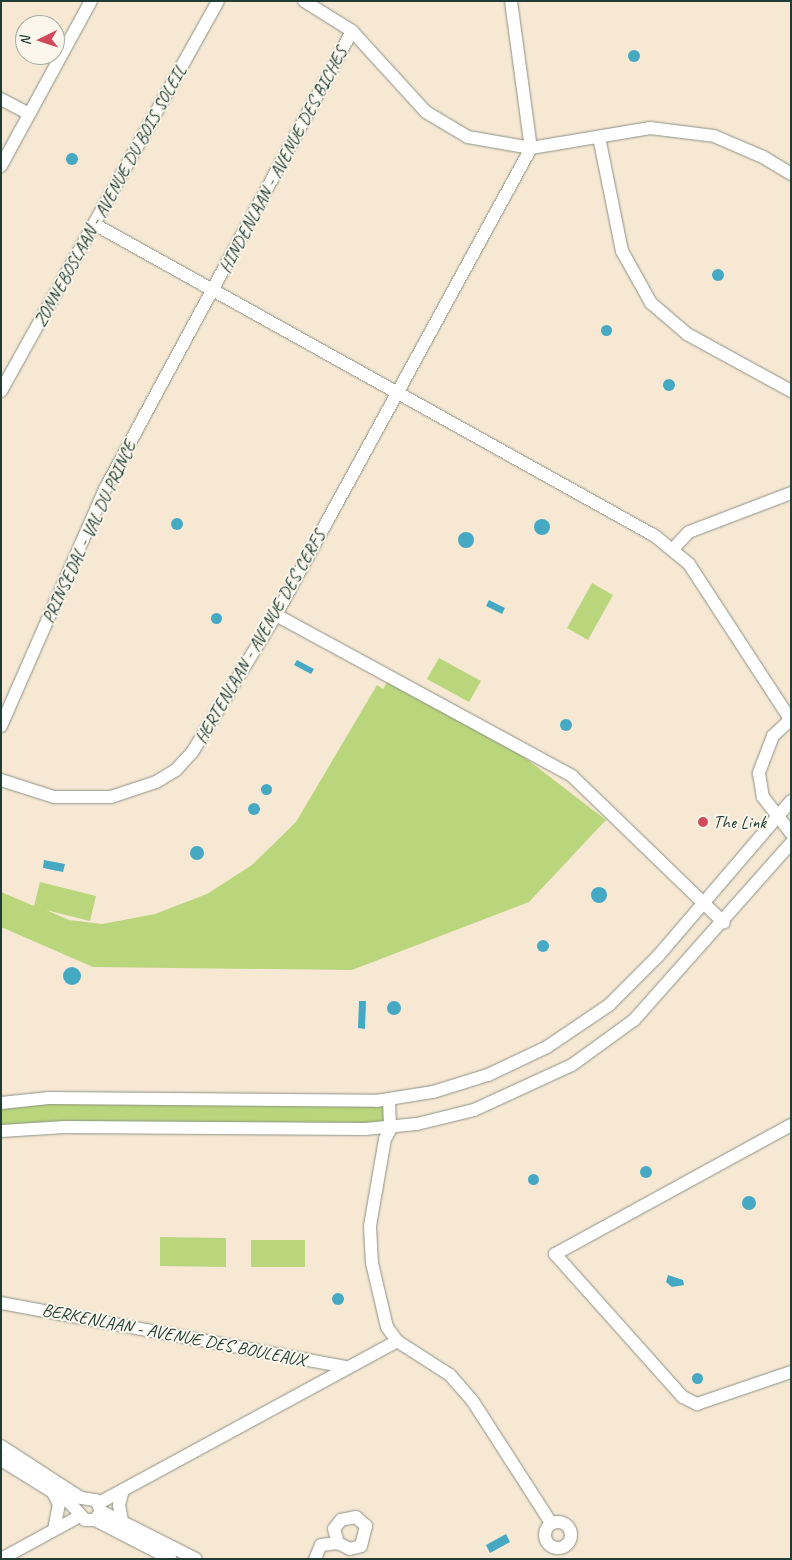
<!DOCTYPE html>
<style>
body{margin:0}
#map{position:relative;width:792px;height:1560px;overflow:hidden;background:#f7e8d4;font-family:Caveat,sans-serif}
div>[style]{position:absolute}
.green>*{inset:0;background:#b9d67c}
.water>*{inset:0;background:#45a9c4}
.round{border-radius:50%}
.roads{filter:drop-shadow(0 0 1px #8b9284) drop-shadow(0 0 1px #8b9284)}
.minor>*{height:12px;margin:-6px;padding:0 6px;transform-origin:6px;border-radius:6px;background:#fff}
.minor>.ring{margin:-6px;padding:0;box-sizing:content-box;background:none;border:12px solid #fff;border-radius:50%}
.dots>*{width:14px;height:14px;translate:-50% -50%;box-sizing:border-box;border:2px solid #fbf7ec;border-radius:50%}
span{translate:-50% -50%;white-space:nowrap;text-align:center;line-height:1.15;-webkit-text-stroke:4px #fbf7ec;paint-order:stroke}
.street-label{font-size:18px;color:#1f3d34}
.poi-label{font-size:18px;color:#1f3d34}
.left{translate:0 -50%;text-align:left}
.frame{position:absolute;inset:0;border:2px solid #1f3d34;pointer-events:none}
.north{position:absolute;left:15px;top:15px;width:50px;height:50px;box-sizing:border-box;background:#fbf7ec;border:1px solid #a3ada2;border-radius:50%;rotate:266deg;font-size:14px;font-weight:700;line-height:20px;text-align:center;color:#1f3d34}
.north::after{content:'';display:block;margin:auto;width:18px;height:22px;background:#d1495b;clip-path:polygon(50% 0,100% 100%,50% 72%,0 100%)}
</style>
<div id="map">
<div class="green">
<i style="clip-path:polygon(592px 583px,613px 595px,588px 640px,567px 628px)"></i>
<i style="clip-path:polygon(439px 658px,481px 681px,469px 702px,427px 679px)"></i>
<i style="clip-path:polygon(388px 681px,524px 757px,606px 820px,529px 902px,352px 970px,93px 967px,1px 927px,1px 892px,34px 906px,40px 882px,96px 896px,90px 921px,46px 910px,69px 920px,102px 924px,155px 914px,207px 894px,252px 865px,296px 822px,377px 685px,383px 689px)"></i>
<i style="clip-path:polygon(18px 1104px,384px 1104px,385px 1123px,1px 1128px,1px 1106px)"></i>
<i style="clip-path:polygon(160px 1237px,226px 1238px,226px 1267px,160px 1266px)"></i>
<i style="clip-path:polygon(251px 1240px,305px 1240px,305px 1267px,251px 1267px)"></i>
</div>
<div class="water">
<i class="round" style="left:628px;top:50px;width:12px;height:12px"></i>
<i class="round" style="left:66px;top:153px;width:12px;height:12px"></i>
<i class="round" style="left:712px;top:269px;width:12px;height:12px"></i>
<i class="round" style="left:600.5px;top:324.5px;width:11px;height:11px"></i>
<i class="round" style="left:663px;top:379px;width:12px;height:12px"></i>
<i class="round" style="left:171px;top:518px;width:12px;height:12px"></i>
<i class="round" style="left:534px;top:519px;width:16px;height:16px"></i>
<i class="round" style="left:458px;top:532px;width:16px;height:16px"></i>
<i style="clip-path:polygon(489px 600px,505px 608px,502px 614px,486px 606px)"></i>
<i class="round" style="left:210.5px;top:612.5px;width:11px;height:11px"></i>
<i style="clip-path:polygon(297px 660px,314px 669px,311px 674px,294px 665px)"></i>
<i class="round" style="left:560px;top:719px;width:12px;height:12px"></i>
<i class="round" style="left:260.5px;top:783.5px;width:11px;height:11px"></i>
<i class="round" style="left:248px;top:803px;width:12px;height:12px"></i>
<i class="round" style="left:190px;top:846px;width:14px;height:14px"></i>
<i style="clip-path:polygon(44px 860px,65px 864px,63px 872px,43px 868px)"></i>
<i class="round" style="left:591px;top:887px;width:16px;height:16px"></i>
<i class="round" style="left:537px;top:940px;width:12px;height:12px"></i>
<i class="round" style="left:63px;top:967px;width:18px;height:18px"></i>
<i style="clip-path:polygon(359px 1001px,366px 1001px,365px 1029px,358px 1028px)"></i>
<i class="round" style="left:387px;top:1001px;width:14px;height:14px"></i>
<i class="round" style="left:640px;top:1166px;width:12px;height:12px"></i>
<i class="round" style="left:527.5px;top:1173.5px;width:11px;height:11px"></i>
<i class="round" style="left:742px;top:1196px;width:14px;height:14px"></i>
<i style="clip-path:polygon(668px 1275px,683px 1280px,684px 1285px,672px 1287px,666px 1282px)"></i>
<i class="round" style="left:332px;top:1293px;width:12px;height:12px"></i>
<i class="round" style="left:691.5px;top:1372.5px;width:11px;height:11px"></i>
<i style="clip-path:polygon(506px 1534px,510px 1542px,490px 1553px,486px 1545px)"></i>
</div>
<div class="roads">
<div class="minor">
<i style="left:304px;top:1px;width:57px;rotate:32deg"></i>
<i style="left:352px;top:31px;width:110px;rotate:47.6deg"></i>
<i style="left:426px;top:112px;width:49px;rotate:30.8deg"></i>
<i style="left:468px;top:137px;width:64px;rotate:9.9deg"></i>
<i style="left:531px;top:148px;width:121px;rotate:-9.5deg"></i>
<i style="left:650px;top:128px;width:64px;rotate:7.1deg"></i>
<i style="left:714px;top:136px;width:53px;rotate:23.2deg"></i>
<i style="left:763px;top:157px;width:33px;rotate:31deg"></i>
<i style="left:511px;top:1px;width:148px;rotate:82.3deg"></i>
<i style="left:1px;top:99px;width:32px;rotate:28deg"></i>
<i style="left:599px;top:137px;width:116px;rotate:78.6deg"></i>
<i style="left:622px;top:251px;width:60px;rotate:60.9deg"></i>
<i style="left:651px;top:303px;width:48px;rotate:40.7deg"></i>
<i style="left:687px;top:334px;width:119px;rotate:28.7deg"></i>
<i style="left:1px;top:166px;width:188px;rotate:-61.4deg"></i>
<i style="left:94px;top:224px;width:642px;rotate:29.08deg"></i>
<i style="left:655px;top:536px;width:44px;rotate:39.5deg"></i>
<i style="left:689px;top:564px;width:185px;rotate:56.9deg"></i>
<i style="left:1px;top:391px;width:446px;rotate:-60.9deg"></i>
<i style="left:673px;top:549px;width:23px;rotate:-47deg"></i>
<i style="left:689px;top:532px;width:109px;rotate:-20.9deg"></i>
<i style="left:276px;top:615px;width:337px;rotate:28.5deg"></i>
<i style="left:572px;top:776px;width:211px;rotate:44deg"></i>
<i style="left:791px;top:719px;width:25px;rotate:137deg"></i>
<i style="left:773px;top:736px;width:40px;rotate:111deg"></i>
<i style="left:759px;top:773px;width:24px;rotate:81deg"></i>
<i style="left:763px;top:797px;width:46px;rotate:52.1deg"></i>
<i style="left:1px;top:726px;width:261px;rotate:-66.3deg"></i>
<i style="left:106px;top:487px;width:518px;rotate:-61.65deg"></i>
<i style="left:1px;top:780px;width:56px;rotate:17.8deg"></i>
<i style="left:54px;top:797px;width:57px"></i>
<i style="left:111px;top:797px;width:47px;rotate:-18.4deg"></i>
<i style="left:156px;top:782px;width:23px;rotate:-31deg"></i>
<i style="left:176px;top:770px;width:25px;rotate:-48deg"></i>
<i style="left:193px;top:751px;width:159px;rotate:-58.6deg"></i>
<i style="left:276px;top:615px;width:532px;rotate:-61.36deg"></i>
<i style="left:389px;top:1099px;width:31px;rotate:88deg"></i>
<i style="left:390px;top:1130px;width:10px;rotate:119deg"></i>
<i style="left:385px;top:1139px;width:88px;rotate:99.8deg"></i>
<i style="left:370px;top:1226px;width:37px;rotate:87deg"></i>
<i style="left:372px;top:1263px;width:66px;rotate:76.8deg"></i>
<i style="left:387px;top:1327px;width:17px;rotate:54deg"></i>
<i style="left:397px;top:1341px;width:63px;rotate:32.7deg"></i>
<i style="left:450px;top:1375px;width:33px;rotate:49deg"></i>
<i style="left:472px;top:1400px;width:146px;rotate:57.3deg"></i>
<i style="left:1px;top:1103px;width:48px;rotate:-5.9deg"></i>
<i style="left:49px;top:1098px;width:327px;rotate:0.5deg"></i>
<i style="left:376px;top:1101px;width:58px;rotate:-9deg"></i>
<i style="left:433px;top:1092px;width:58px;rotate:-17.2deg"></i>
<i style="left:488px;top:1075px;width:65px;rotate:-25.4deg"></i>
<i style="left:547px;top:1047px;width:75px;rotate:-34.1deg"></i>
<i style="left:609px;top:1005px;width:69px;rotate:-45deg"></i>
<i style="left:658px;top:956px;width:204px;rotate:-49.4deg"></i>
<i style="left:791px;top:1125px;width:269px;rotate:151.3deg"></i>
<i style="left:555px;top:1254px;width:192px;rotate:48.2deg"></i>
<i style="left:683px;top:1397px;width:16px;rotate:27deg"></i>
<i style="left:697px;top:1404px;width:99px;rotate:-18.8deg"></i>
<i style="left:1px;top:1131px;width:64px;rotate:-3.6deg"></i>
<i style="left:65px;top:1127px;width:300px;rotate:0.4deg"></i>
<i style="left:365px;top:1129px;width:52px;rotate:-5.5deg"></i>
<i style="left:417px;top:1124px;width:59px;rotate:-13.8deg"></i>
<i style="left:474px;top:1110px;width:108px;rotate:-24.7deg"></i>
<i style="left:572px;top:1065px;width:77px;rotate:-36deg"></i>
<i style="left:634px;top:1020px;width:237px;rotate:-48.4deg"></i>
<i style="left:1px;top:1303px;width:351px;rotate:10.5deg"></i>
<i style="left:1px;top:1446px;width:95px;rotate:33deg"></i>
<i style="left:81px;top:1498px;width:15px;rotate:8deg"></i>
<i style="left:96px;top:1500px;width:12px;rotate:66deg"></i>
<i style="left:101px;top:1511px;width:11px;rotate:124deg"></i>
<i style="left:1px;top:1460px;width:80px;rotate:31.7deg"></i>
<i style="left:69px;top:1502px;width:24px;rotate:48deg"></i>
<i style="left:85px;top:1520px;width:10px"></i>
<i style="left:95px;top:1520px;width:85px;rotate:27.2deg"></i>
<i style="left:123px;top:1490px;width:16px;rotate:105deg"></i>
<i style="left:119px;top:1505px;width:20px;rotate:79deg"></i>
<i style="left:52px;top:1491px;width:15px;rotate:62deg"></i>
<i style="left:59px;top:1504px;width:26px;rotate:101deg"></i>
<i style="left:99px;top:1503px;width:339px;rotate:-28.5deg"></i>
<i style="left:101px;top:1511px;width:106px;rotate:26.8deg"></i>
<i class="ring" style="left:545px;top:1522px;width:14px;height:14px"></i>
<i style="left:1px;top:1559px;width:90px;rotate:-28.6deg"></i>
<i style="left:315px;top:1559px;width:15px;rotate:-67deg"></i>
<i style="left:321px;top:1545px;width:17px;rotate:-7deg"></i>
<i style="left:338px;top:1543px;width:13px;rotate:27deg"></i>
<i style="left:350px;top:1549px;width:11px;rotate:-15deg"></i>
<i style="left:361px;top:1546px;width:21px;rotate:-76deg"></i>
<i style="left:366px;top:1526px;width:13px;rotate:-138deg"></i>
<i style="left:356px;top:1517px;width:15px;rotate:169deg"></i>
<i style="left:341px;top:1520px;width:11px;rotate:128deg"></i>
<i style="left:334px;top:1529px;width:15px;rotate:74deg"></i>
</div>
</div>
<div class="dots">
<i style="left:703px;top:822px;background:#d1495b"></i>
</div>
<div class="street-label">
<span style="left:283px;top:160px;rotate:-62deg">HINDENLAAN - AVENUE DES BICHES</span>
<span style="left:110px;top:196px;rotate:-61deg">ZONNEBOSLAAN - AVENUE DU BOIS SOLEIL</span>
<span style="left:89px;top:532px;rotate:-65deg">PRINSEDAL - VAL DU PRINCE</span>
<span style="left:260px;top:637px;rotate:-60deg">HERTENLAAN - AVENUE DES CERFS</span>
<span style="left:174px;top:1335px;rotate:11deg">BERKENLAAN - AVENUE DES BOULEAUX</span>
</div>
<div class="poi-label">
<span class="left" style="left:713px;top:822px">The Link</span>
</div>
<div class="frame"></div>
<div class="north">N</div>
</div>
